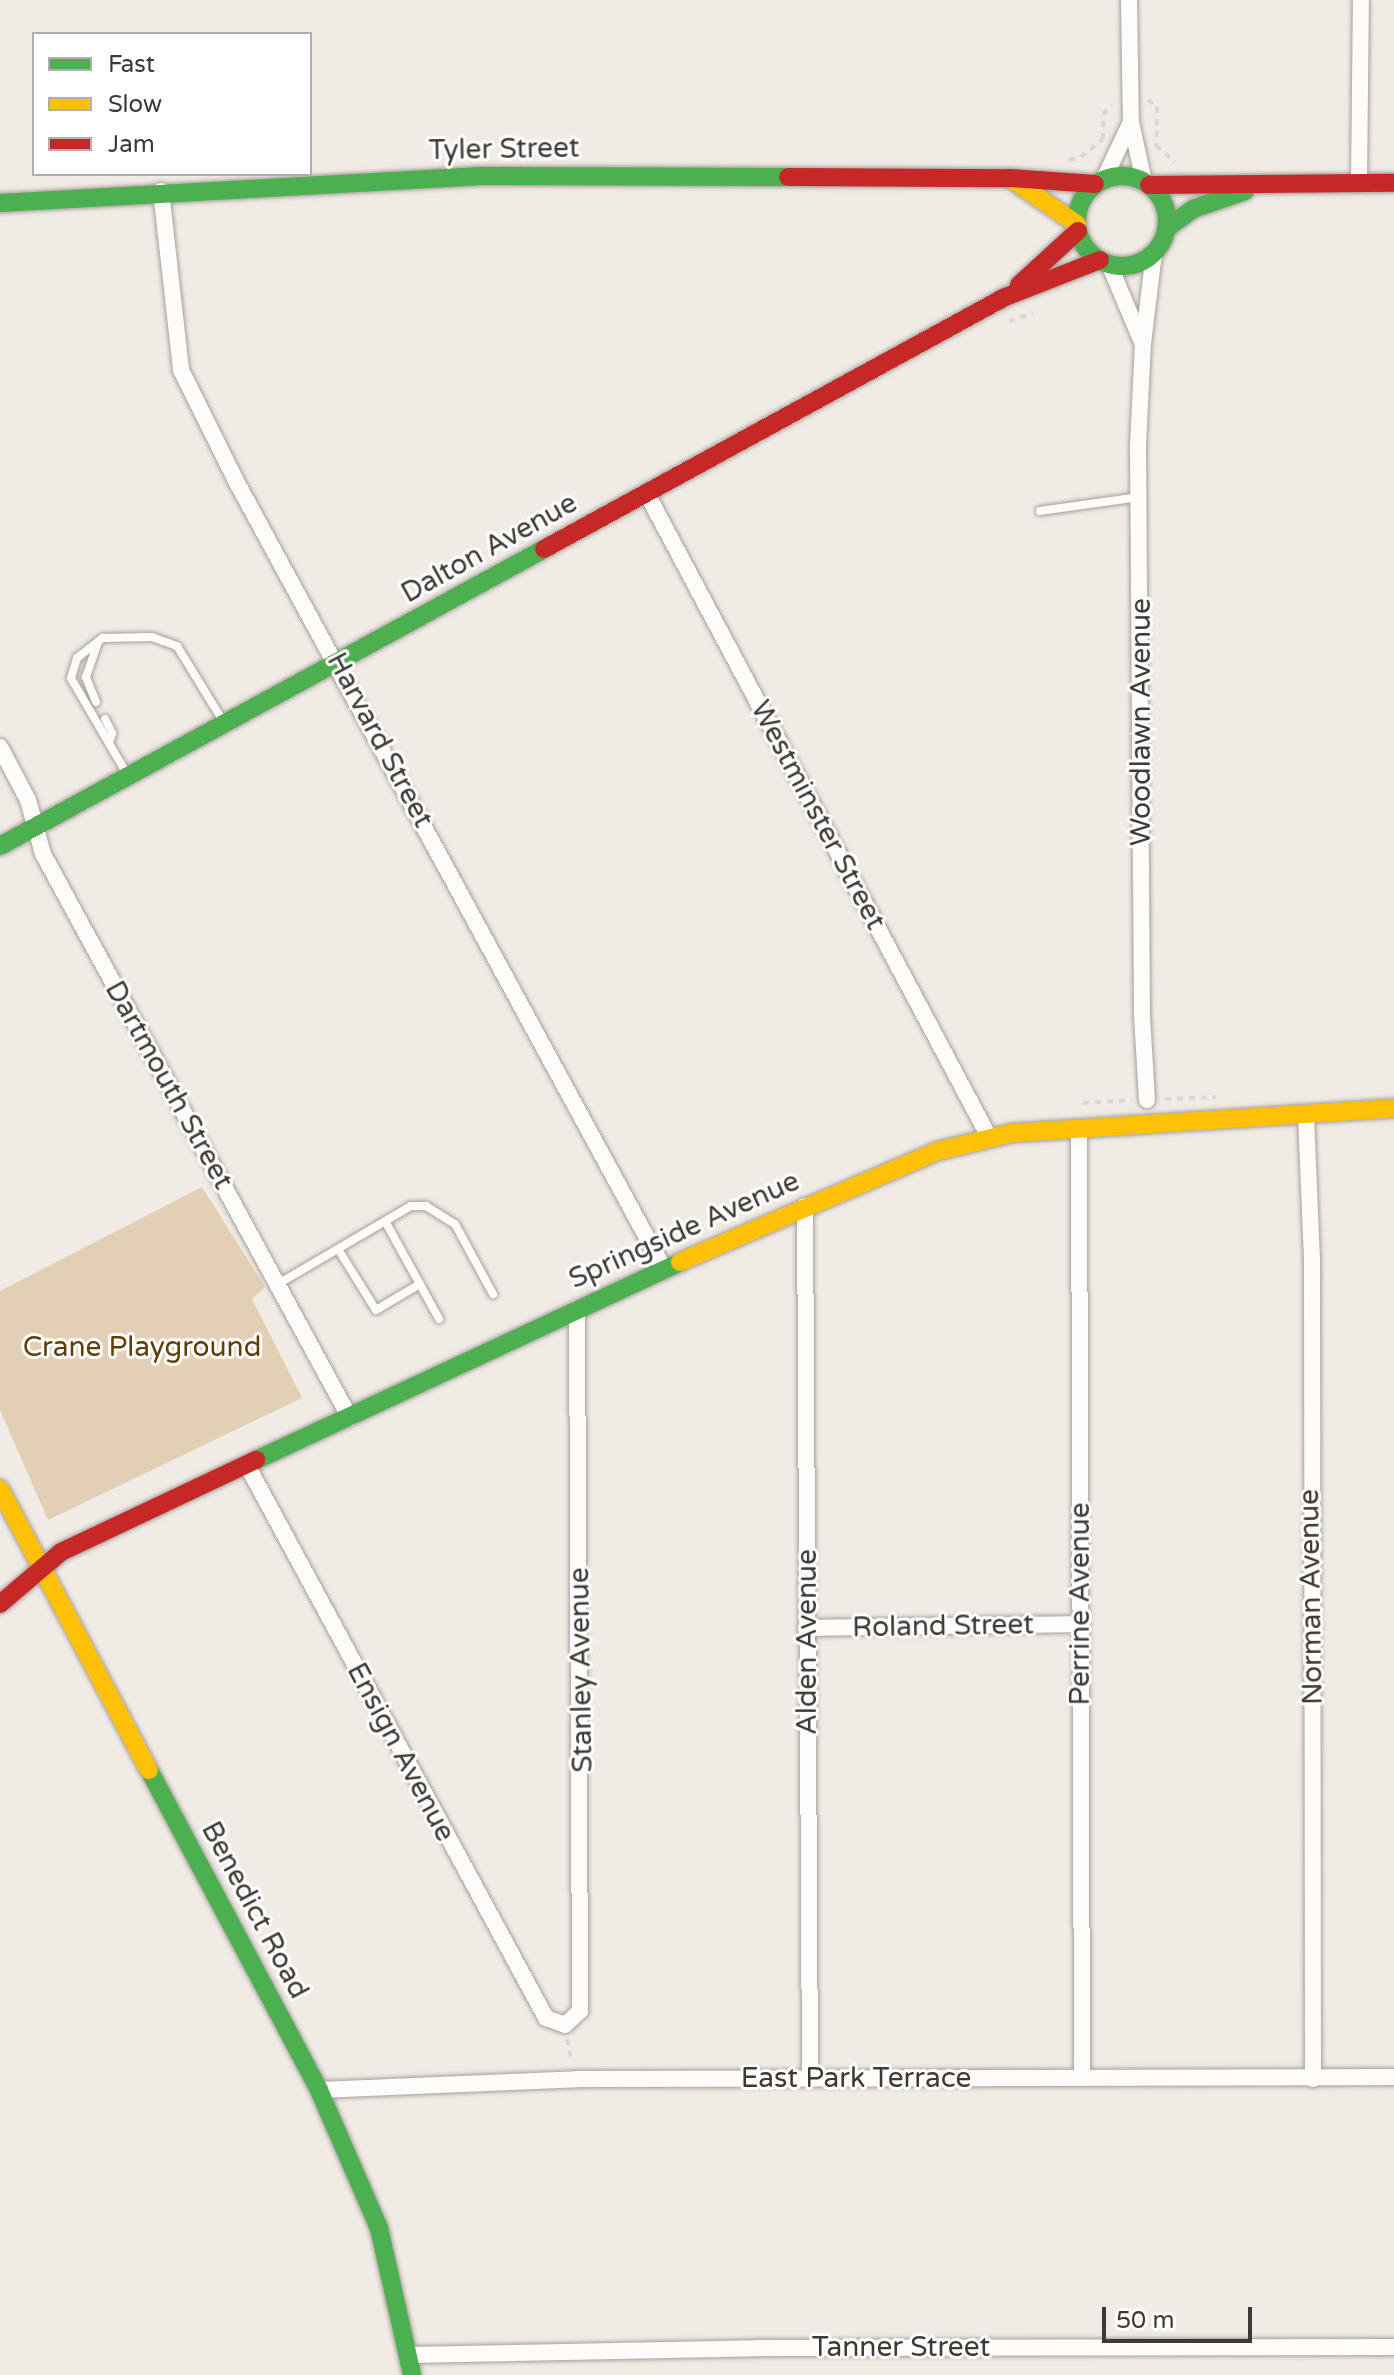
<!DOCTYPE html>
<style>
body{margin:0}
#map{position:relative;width:1394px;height:2375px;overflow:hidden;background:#f1ebe5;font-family:"Varela Round",sans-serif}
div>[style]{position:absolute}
.green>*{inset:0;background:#e3cfb6}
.path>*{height:4px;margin-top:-2px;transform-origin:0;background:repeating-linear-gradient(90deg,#d9d7d6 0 6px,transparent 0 12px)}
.roads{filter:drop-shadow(0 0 2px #a5a09b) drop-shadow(0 0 2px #a5a09b)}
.lane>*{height:8px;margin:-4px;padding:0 4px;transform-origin:4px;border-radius:4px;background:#fdfcfb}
.street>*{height:16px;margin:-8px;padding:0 8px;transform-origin:8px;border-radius:8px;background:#fdfcfb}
.fast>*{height:18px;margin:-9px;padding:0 9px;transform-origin:9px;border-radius:9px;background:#4caf50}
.fast>.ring{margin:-9px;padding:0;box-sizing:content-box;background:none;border:18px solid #4caf50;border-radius:50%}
.slow>*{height:18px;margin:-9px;padding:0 9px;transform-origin:9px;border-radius:9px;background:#ffc107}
.jam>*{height:18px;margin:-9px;padding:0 9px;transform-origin:9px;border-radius:9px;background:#c62828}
span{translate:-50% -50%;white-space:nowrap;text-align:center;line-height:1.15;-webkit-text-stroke:6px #fff;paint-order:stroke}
.street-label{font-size:28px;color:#3d3a35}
.park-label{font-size:28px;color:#5f3e06}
.legend{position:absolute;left:32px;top:32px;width:280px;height:144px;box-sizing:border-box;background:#fff;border:2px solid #b1b0ae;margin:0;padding:10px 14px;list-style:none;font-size:24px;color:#3d3a35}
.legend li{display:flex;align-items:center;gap:16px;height:40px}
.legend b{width:40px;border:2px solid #b1b0ae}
.scale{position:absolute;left:1102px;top:2307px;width:150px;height:36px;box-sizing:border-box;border:4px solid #3d3a35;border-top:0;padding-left:10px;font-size:24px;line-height:28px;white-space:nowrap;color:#3d3a35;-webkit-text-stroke:6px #fff;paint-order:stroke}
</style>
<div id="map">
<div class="green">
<i style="clip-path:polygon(202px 1187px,265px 1287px,252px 1299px,302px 1398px,48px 1520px,0 1410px,0 1291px)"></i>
</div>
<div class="path">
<i style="left:1148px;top:100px;width:11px;rotate:38deg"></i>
<i style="left:1157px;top:107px;width:39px;rotate:91deg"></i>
<i style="left:1156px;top:146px;width:25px;rotate:40deg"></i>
<i style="left:1069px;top:160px;width:12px;rotate:-14deg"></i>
<i style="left:1081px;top:157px;width:28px;rotate:-39deg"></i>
<i style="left:1103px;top:139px;width:25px;rotate:-90deg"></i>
<i style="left:1103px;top:114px;width:13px;rotate:-45deg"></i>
<i style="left:1009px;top:321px;width:25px;rotate:-18deg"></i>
<i style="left:1165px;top:1099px;width:51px;rotate:-2.2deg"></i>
<i style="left:1083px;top:1103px;width:49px;rotate:-3.5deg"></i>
<i style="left:567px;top:2039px;width:24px;rotate:78deg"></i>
</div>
<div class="roads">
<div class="lane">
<i style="left:1040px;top:511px;width:100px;rotate:-8deg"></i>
<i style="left:96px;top:702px;width:27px;rotate:-112deg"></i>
<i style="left:86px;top:677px;width:37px;rotate:-71deg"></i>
<i style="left:105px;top:719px;width:16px;rotate:63deg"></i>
<i style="left:112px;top:733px;width:10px;rotate:107deg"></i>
<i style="left:127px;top:774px;width:111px;rotate:-120.3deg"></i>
<i style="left:71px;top:678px;width:21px;rotate:-73deg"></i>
<i style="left:77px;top:658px;width:33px;rotate:-38deg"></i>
<i style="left:103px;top:638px;width:49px;rotate:-1.2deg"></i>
<i style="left:152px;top:637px;width:27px;rotate:20deg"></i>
<i style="left:177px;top:646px;width:88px;rotate:58.5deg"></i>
<i style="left:385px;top:1221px;width:112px;rotate:61.1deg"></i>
<i style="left:338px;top:1249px;width:72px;rotate:58.1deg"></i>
<i style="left:376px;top:1310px;width:51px;rotate:-30.6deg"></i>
<i style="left:278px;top:1284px;width:154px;rotate:-30.4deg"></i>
<i style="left:411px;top:1206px;width:15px"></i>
<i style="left:426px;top:1206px;width:34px;rotate:32deg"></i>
<i style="left:455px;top:1224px;width:80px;rotate:61.5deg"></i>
</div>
<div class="street">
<i style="left:1129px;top:0;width:122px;rotate:89.1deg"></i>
<i style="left:1131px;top:122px;width:56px;rotate:77.7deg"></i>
<i style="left:1104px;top:179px;width:63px;rotate:-64.7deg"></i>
<i style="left:1359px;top:183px;width:183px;rotate:-89.4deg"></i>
<i style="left:161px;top:191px;width:180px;rotate:83.6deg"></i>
<i style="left:181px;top:370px;width:124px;rotate:63.6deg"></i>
<i style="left:236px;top:481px;width:897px;rotate:61.49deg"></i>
<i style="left:1109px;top:264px;width:85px;rotate:67.1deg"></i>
<i style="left:647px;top:494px;width:728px;rotate:61.99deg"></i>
<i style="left:0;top:747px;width:60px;rotate:62.2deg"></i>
<i style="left:28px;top:800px;width:56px;rotate:74.5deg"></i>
<i style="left:43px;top:854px;width:642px;rotate:61.44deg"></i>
<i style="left:1147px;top:1100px;width:85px;rotate:-93.4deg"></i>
<i style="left:1142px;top:1015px;width:570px;rotate:-90.4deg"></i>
<i style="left:1138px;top:445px;width:101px;rotate:-87.2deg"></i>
<i style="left:1143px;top:344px;width:92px;rotate:-83.1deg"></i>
<i style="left:1306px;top:1116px;width:144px;rotate:87.6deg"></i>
<i style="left:1312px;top:1260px;width:819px;rotate:89.93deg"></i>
<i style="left:1079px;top:1130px;width:948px;rotate:89.82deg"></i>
<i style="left:805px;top:1206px;width:871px;rotate:89.67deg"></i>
<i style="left:248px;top:1467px;width:626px;rotate:61.59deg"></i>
<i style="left:546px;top:2018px;width:20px;rotate:20deg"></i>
<i style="left:565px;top:2025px;width:21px;rotate:-43deg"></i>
<i style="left:580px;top:2011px;width:702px;rotate:-90.24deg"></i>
<i style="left:806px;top:1628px;width:274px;rotate:-0.8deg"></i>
<i style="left:319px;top:2090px;width:258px;rotate:-2.4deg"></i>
<i style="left:577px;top:2079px;width:817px;rotate:-0.14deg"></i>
<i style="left:409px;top:2355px;width:349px;rotate:-1.1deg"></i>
<i style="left:758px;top:2348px;width:636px;rotate:-0.09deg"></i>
</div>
<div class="fast">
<i class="ring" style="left:1077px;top:176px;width:72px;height:72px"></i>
<i style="left:0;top:203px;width:478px;rotate:-3.2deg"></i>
<i style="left:477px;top:176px;width:311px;rotate:0.2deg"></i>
<i style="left:1167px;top:228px;width:32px;rotate:-36deg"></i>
<i style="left:1193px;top:209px;width:55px;rotate:-19.1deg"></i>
<i style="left:0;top:846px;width:620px;rotate:-28.63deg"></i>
<i style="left:256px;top:1460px;width:468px;rotate:-25deg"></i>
<i style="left:149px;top:1770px;width:362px;rotate:62deg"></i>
<i style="left:319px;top:2090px;width:150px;rotate:66.5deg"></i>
<i style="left:379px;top:2228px;width:151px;rotate:77.3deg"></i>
</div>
<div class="slow">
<i style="left:1011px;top:179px;width:80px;rotate:34.3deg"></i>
<i style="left:680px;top:1262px;width:281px;rotate:-23.3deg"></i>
<i style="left:938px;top:1151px;width:76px;rotate:-13.7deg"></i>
<i style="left:1012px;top:1133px;width:383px;rotate:-3.7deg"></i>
<i style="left:0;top:1489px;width:318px;rotate:62.1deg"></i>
</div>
<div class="jam">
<i style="left:788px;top:177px;width:222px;rotate:0.3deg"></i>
<i style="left:1010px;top:178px;width:85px;rotate:4deg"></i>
<i style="left:1149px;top:185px;width:245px;rotate:-0.5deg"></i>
<i style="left:1019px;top:285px;width:80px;rotate:-42.5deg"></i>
<i style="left:544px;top:549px;width:525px;rotate:-28.66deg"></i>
<i style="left:1005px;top:297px;width:102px;rotate:-21.3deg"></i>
<i style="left:0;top:1604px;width:80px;rotate:-40.4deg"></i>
<i style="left:61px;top:1552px;width:216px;rotate:-25.3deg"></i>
</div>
</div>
<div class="street-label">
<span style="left:504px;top:149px;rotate:-1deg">Tyler Street</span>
<span style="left:489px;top:548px;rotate:-29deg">Dalton Avenue</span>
<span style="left:1141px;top:722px;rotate:-90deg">Woodlawn Avenue</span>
<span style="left:380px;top:740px;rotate:62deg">Harvard Street</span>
<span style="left:818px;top:815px;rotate:62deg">Westminster Street</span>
<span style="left:169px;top:1085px;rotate:61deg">Dartmouth Street</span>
<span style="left:684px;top:1230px;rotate:-24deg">Springside Avenue</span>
<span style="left:1311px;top:1597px;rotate:-91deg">Norman Avenue</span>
<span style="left:1080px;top:1604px;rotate:-90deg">Perrine Avenue</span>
<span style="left:943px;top:1626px;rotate:-1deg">Roland Street</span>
<span style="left:807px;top:1642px;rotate:-90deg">Alden Avenue</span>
<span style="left:581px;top:1670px;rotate:-91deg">Stanley Avenue</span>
<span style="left:401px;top:1752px;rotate:62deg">Ensign Avenue</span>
<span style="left:255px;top:1910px;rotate:62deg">Benedict Road</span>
<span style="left:856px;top:2078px">East Park Terrace</span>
<span style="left:901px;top:2347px">Tanner Street</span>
</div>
<div class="park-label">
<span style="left:142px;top:1347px">Crane Playground</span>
</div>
<ul class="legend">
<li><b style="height:10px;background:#4caf50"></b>Fast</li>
<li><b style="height:10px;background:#ffc107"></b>Slow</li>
<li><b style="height:10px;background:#c62828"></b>Jam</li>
</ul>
<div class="scale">50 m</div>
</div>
